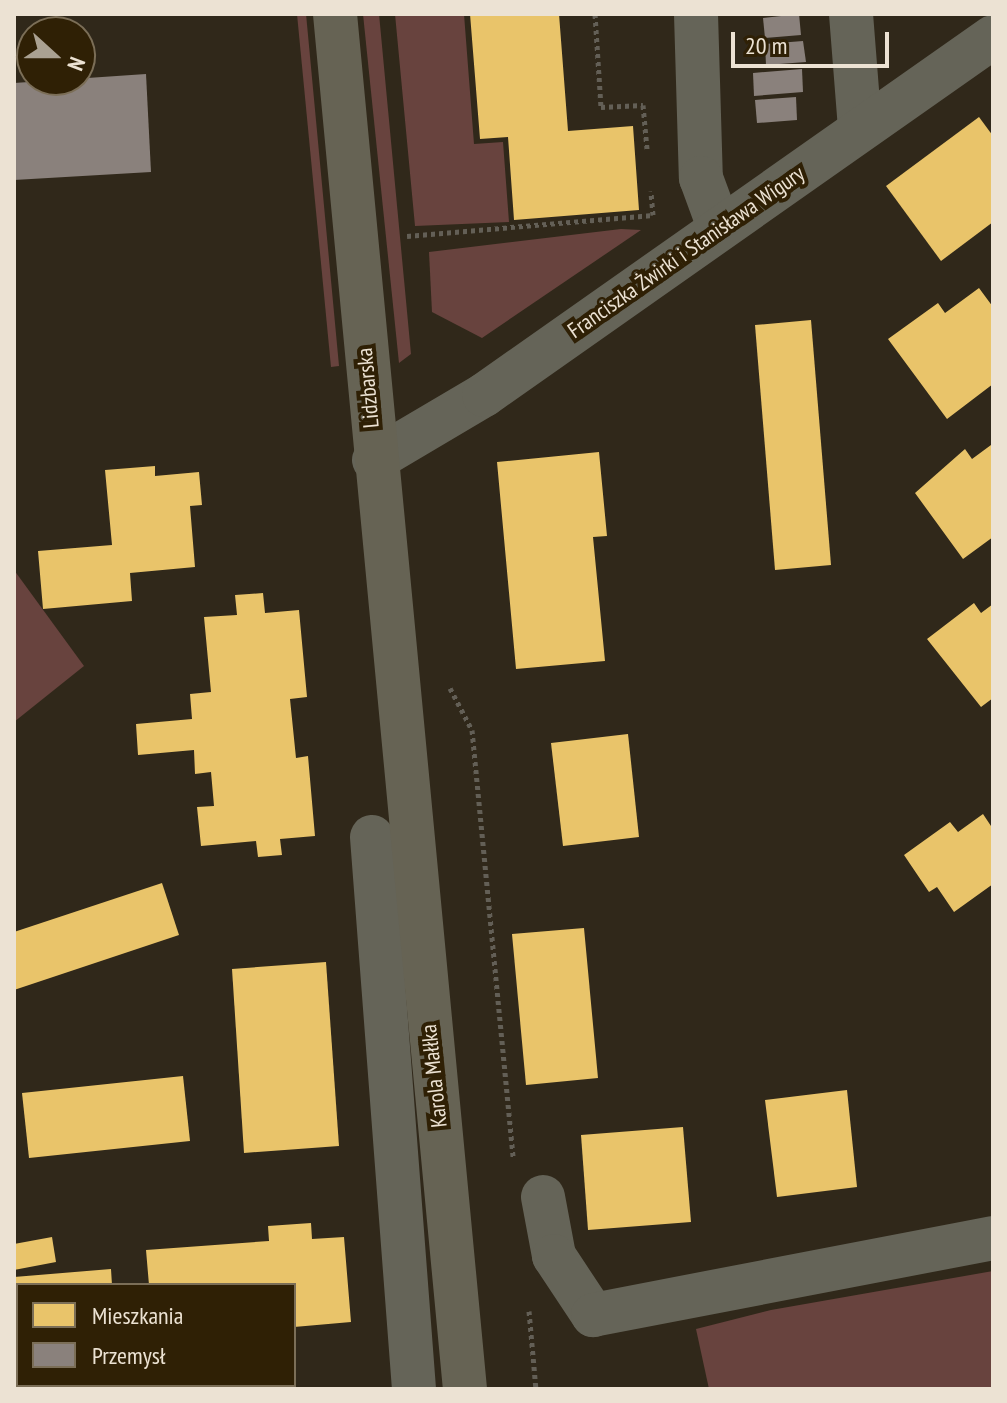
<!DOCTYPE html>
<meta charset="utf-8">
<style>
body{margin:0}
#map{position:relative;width:1007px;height:1403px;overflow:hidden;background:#30281a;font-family:"PT Sans Narrow",sans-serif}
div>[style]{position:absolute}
.green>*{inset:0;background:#68433e}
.homes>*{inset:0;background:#e9c46a}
.industry>*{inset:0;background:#8a817c}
.path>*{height:5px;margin-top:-2.5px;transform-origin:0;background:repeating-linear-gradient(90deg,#635f56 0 4px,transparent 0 8px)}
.minor>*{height:44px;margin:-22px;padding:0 22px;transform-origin:22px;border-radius:22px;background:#656458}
.major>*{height:44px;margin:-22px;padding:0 22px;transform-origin:22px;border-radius:22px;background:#666354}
span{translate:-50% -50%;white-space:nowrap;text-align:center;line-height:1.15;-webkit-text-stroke:8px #2f2005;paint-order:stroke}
.street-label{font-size:22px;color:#ece2d3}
.frame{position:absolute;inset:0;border:16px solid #ece2d3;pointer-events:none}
.legend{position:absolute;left:16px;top:1283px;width:280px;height:104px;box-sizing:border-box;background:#2f2005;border:2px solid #7b6e57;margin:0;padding:10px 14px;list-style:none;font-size:24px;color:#ece2d3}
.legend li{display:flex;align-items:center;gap:16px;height:40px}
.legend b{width:40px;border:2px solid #7b6e57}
.north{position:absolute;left:16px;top:16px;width:80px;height:80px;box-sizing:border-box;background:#2f2005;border:2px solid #7b6e57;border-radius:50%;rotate:111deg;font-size:22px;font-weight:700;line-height:32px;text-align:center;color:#ece2d3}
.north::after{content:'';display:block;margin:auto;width:28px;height:36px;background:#aaa192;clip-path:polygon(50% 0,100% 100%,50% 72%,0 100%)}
.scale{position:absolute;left:731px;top:32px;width:158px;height:36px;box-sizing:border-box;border:4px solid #ece2d3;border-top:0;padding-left:10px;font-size:24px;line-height:28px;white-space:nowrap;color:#ece2d3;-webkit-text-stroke:6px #2f2005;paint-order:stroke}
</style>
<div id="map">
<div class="green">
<i style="clip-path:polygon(297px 14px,306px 14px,339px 366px,331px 367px)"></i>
<i style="clip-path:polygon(363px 14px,379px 14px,411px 354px,399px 363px)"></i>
<i style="clip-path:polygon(395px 14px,464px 14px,474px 144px,503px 142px,509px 222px,415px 226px)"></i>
<i style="clip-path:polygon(621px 229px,641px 230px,482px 338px,432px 312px,429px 252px)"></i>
<i style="clip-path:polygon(14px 570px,84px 666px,14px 722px)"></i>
<i style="clip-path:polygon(993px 1271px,993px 1389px,709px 1389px,696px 1329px,771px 1310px)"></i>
</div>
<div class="homes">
<i style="clip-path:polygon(470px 14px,559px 14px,568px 131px,633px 126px,639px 210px,514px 220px,508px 137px,480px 139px)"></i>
<i style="clip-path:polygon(979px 117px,993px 136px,993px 222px,941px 261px,886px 186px)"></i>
<i style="clip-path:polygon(979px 288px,993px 307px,993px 384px,947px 419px,888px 339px,938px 303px,945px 313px)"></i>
<i style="clip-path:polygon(811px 320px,831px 565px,775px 570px,755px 325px)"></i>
<i style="clip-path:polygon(991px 445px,993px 537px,963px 559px,915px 493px,965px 449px,972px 459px)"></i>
<i style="clip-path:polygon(599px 452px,607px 536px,593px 537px,605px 661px,516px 669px,497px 462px)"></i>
<i style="clip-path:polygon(155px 466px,155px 476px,199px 472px,202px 505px,190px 506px,195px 567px,130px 573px,132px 601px,43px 609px,38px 551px,112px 545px,105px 470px)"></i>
<i style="clip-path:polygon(263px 593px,265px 613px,299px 610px,307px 697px,290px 699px,296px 758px,308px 756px,315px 836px,280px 839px,282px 855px,258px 857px,256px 841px,201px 846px,197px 807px,214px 806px,211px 772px,195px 774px,194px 750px,138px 755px,136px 724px,192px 719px,190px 694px,211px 692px,204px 617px,237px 615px,235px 595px)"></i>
<i style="clip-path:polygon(974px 603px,981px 613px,993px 604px,993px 698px,981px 707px,927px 639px)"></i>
<i style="clip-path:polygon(628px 734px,639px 837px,563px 846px,551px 743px)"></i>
<i style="clip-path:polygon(983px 814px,993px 829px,993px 884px,954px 912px,937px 887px,929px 892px,904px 855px,950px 822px,958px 832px)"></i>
<i style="clip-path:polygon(162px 883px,179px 935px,14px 990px,14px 932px)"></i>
<i style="clip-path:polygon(584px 928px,598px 1078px,526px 1085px,512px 934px)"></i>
<i style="clip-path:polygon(326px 962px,339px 1146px,244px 1153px,232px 969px)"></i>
<i style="clip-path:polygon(183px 1076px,190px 1141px,29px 1158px,22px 1093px)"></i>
<i style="clip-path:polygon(847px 1090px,857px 1187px,777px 1197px,765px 1100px)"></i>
<i style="clip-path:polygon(683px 1127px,691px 1222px,588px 1230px,581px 1135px)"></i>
<i style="clip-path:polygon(311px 1223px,312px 1239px,344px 1237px,351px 1322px,294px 1327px,294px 1285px,149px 1285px,146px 1250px,269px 1241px,268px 1226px)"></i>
<i style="clip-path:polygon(52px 1237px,56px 1262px,14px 1270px,14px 1244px)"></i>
<i style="clip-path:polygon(111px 1269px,112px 1285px,18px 1285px,14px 1333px,14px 1277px)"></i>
</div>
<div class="industry">
<i style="clip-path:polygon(799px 14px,801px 35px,765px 38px,763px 18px)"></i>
<i style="clip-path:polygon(803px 41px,806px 62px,766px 65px,765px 44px)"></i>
<i style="clip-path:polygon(802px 69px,803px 92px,754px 96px,753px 73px)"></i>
<i style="clip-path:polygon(146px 74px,151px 172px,14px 180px,14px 83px)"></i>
<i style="clip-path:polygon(796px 97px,797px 120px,757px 123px,755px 100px)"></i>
</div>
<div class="path">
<i style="left:595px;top:14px;width:93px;rotate:86.3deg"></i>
<i style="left:601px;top:107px;width:42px;rotate:-2.7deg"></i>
<i style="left:643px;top:105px;width:44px;rotate:84.8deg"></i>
<i style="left:407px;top:236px;width:247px;rotate:-4.9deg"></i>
<i style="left:653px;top:215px;width:24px;rotate:-95deg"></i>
<i style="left:450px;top:688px;width:47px;rotate:62.4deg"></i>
<i style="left:472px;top:730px;width:430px;rotate:84.5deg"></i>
<i style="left:529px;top:1311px;width:78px;rotate:84.9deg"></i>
</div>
<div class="minor">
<i style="left:696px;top:14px;width:164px;rotate:88.3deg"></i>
<i style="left:701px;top:178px;width:52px;rotate:69.8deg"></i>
<i style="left:851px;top:14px;width:115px;rotate:85.5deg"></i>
<i style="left:374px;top:460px;width:128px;rotate:-30.6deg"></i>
<i style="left:484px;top:395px;width:622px;rotate:-35.12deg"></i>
<i style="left:372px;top:837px;width:554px;rotate:85.65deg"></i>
<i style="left:543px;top:1197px;width:60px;rotate:79.4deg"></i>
<i style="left:554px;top:1256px;width:71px;rotate:56.5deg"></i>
<i style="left:593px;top:1315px;width:407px;rotate:-10.9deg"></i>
</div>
<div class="major">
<i style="left:335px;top:14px;width:1381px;rotate:84.6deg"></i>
</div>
<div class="street-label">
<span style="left:686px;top:252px;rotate:-35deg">Franciszka Żwirki i Stanisława Wigury</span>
<span style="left:368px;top:388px;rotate:-95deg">Lidzbarska</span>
<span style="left:434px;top:1076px;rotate:-96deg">Karola Małłka</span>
</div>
<div class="frame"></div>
<ul class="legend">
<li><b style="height:22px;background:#e9c46a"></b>Mieszkania</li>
<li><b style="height:22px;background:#8a817c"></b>Przemysł</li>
</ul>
<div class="north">N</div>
<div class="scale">20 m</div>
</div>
